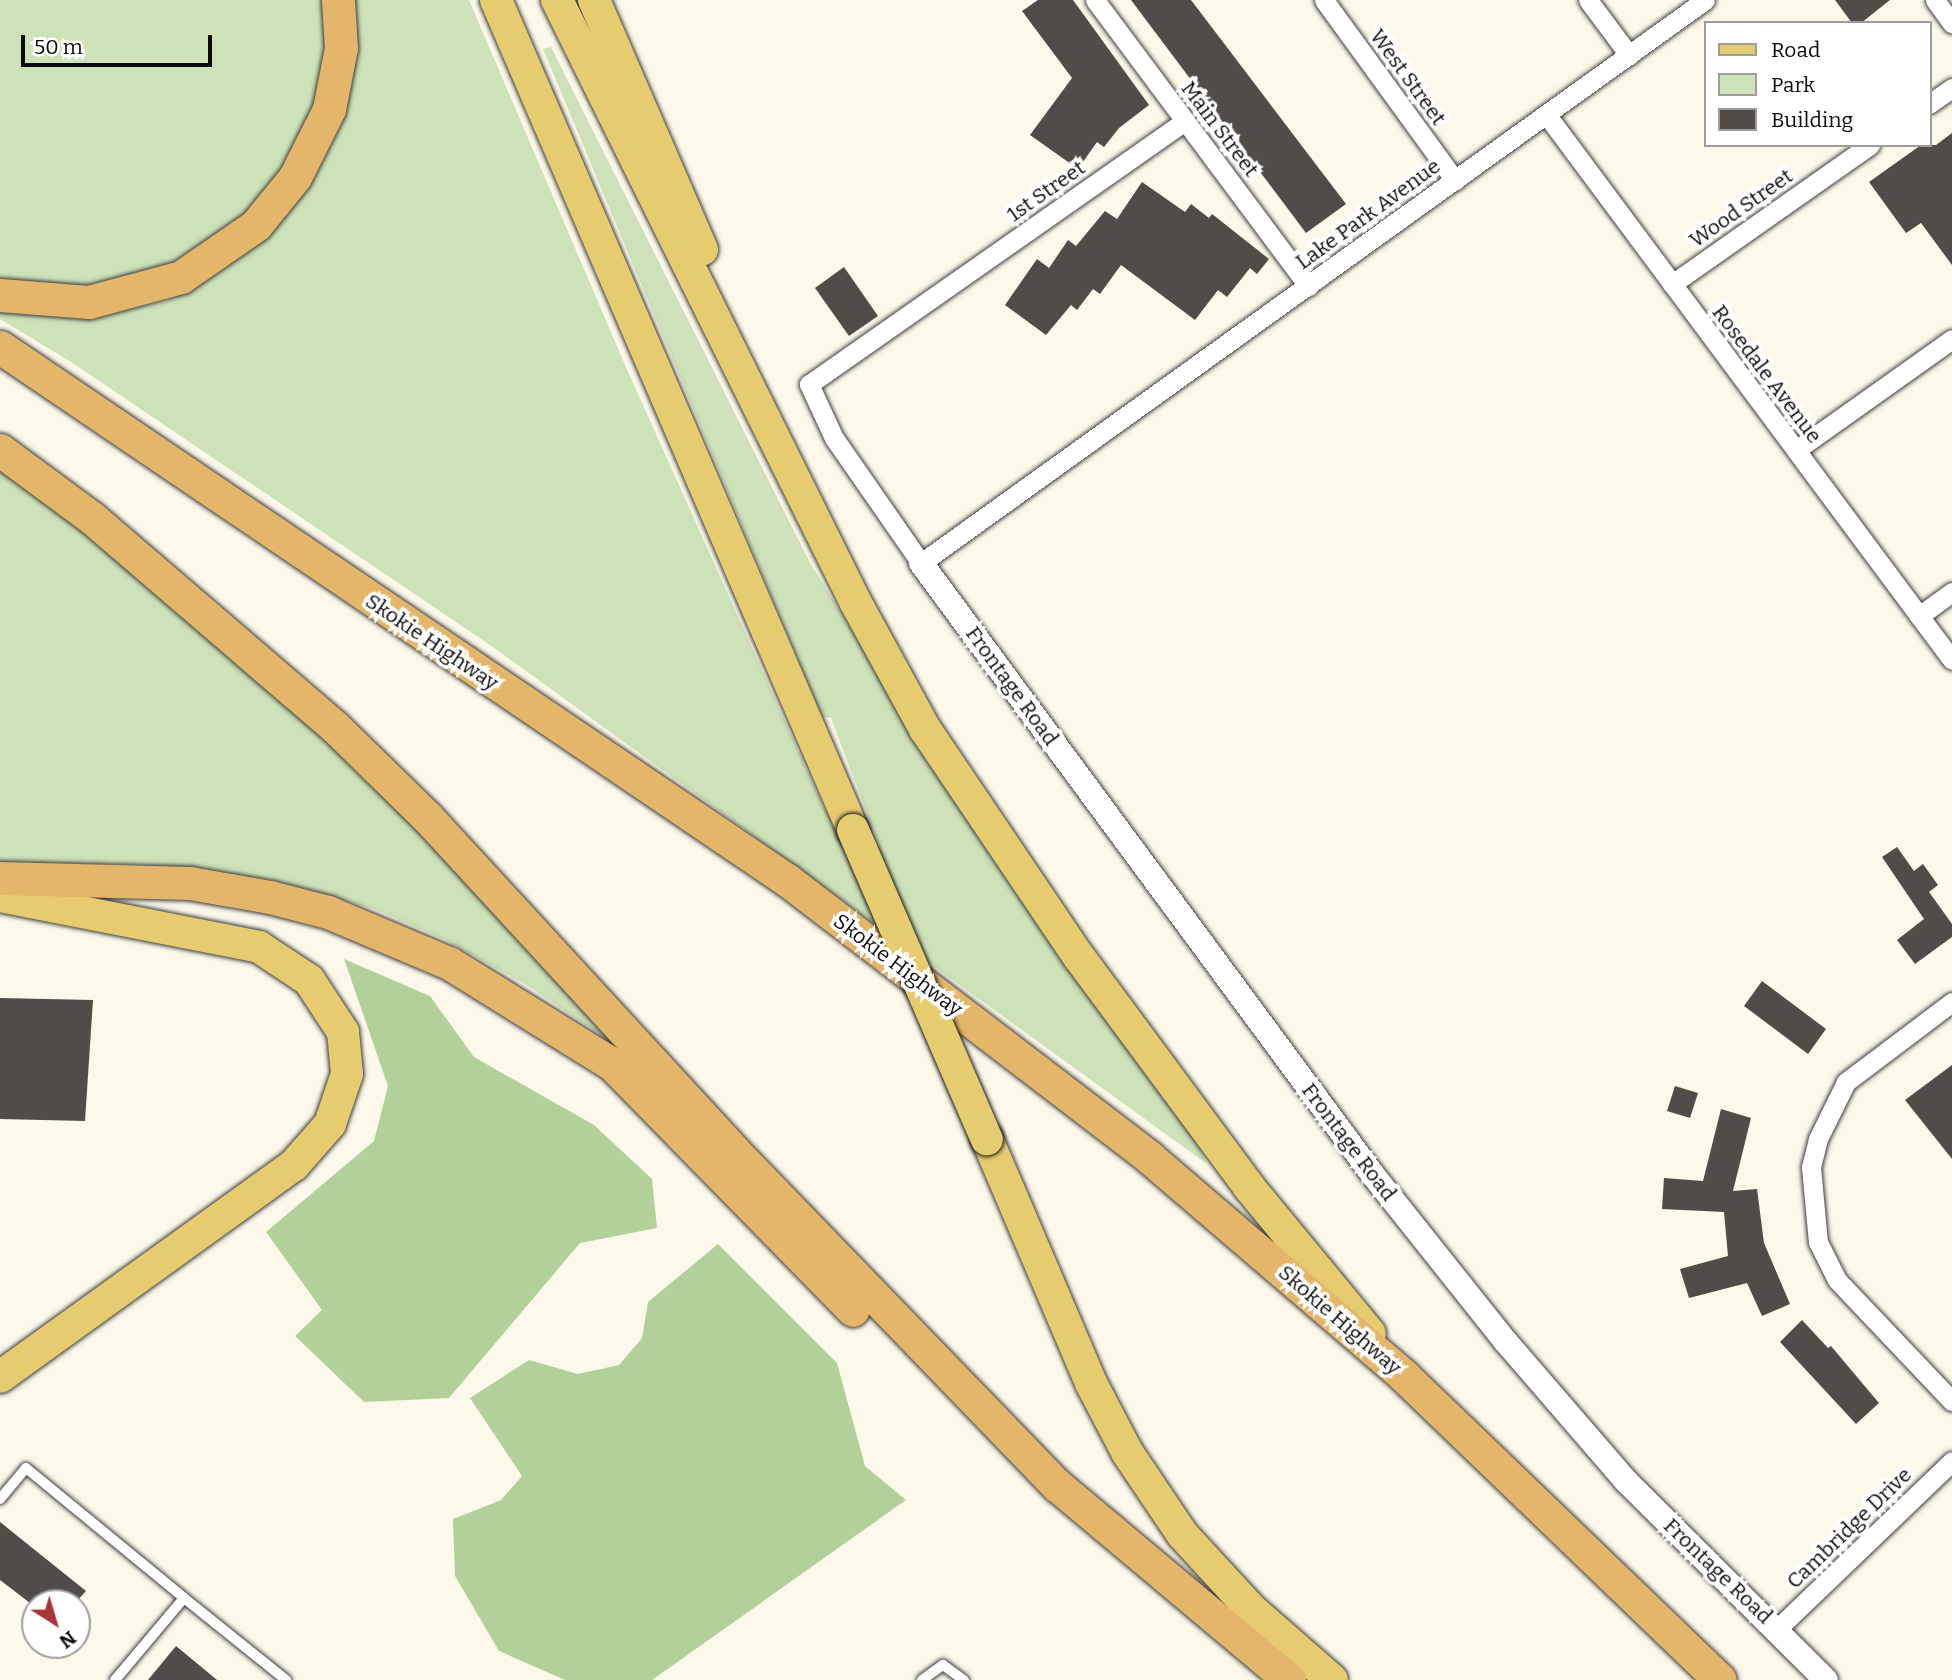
<!DOCTYPE html>
<style>
body{margin:0}
#map{position:relative;width:1952px;height:1680px;overflow:hidden;background:#fcf9ea;font-family:Bitter,serif}
div>[style]{position:absolute}
.green>*{inset:0;background:#cee2b9}
.forest>*{inset:0;background:#b2d19a}
.building>*{inset:0;background:#514c48}
.roads{filter:drop-shadow(0 0 2px #3d3d3d) drop-shadow(0 0 2px #3d3d3d)}
.service>*{height:10px;margin:-5px;padding:0 5px;transform-origin:5px;border-radius:5px;background:#fff}
.minor>*{height:19px;margin:-9.5px;padding:0 9.5px;transform-origin:9.5px;border-radius:9.5px;background:#fff}
.tertiary>*{height:24px;margin:-12px;padding:0 12px;transform-origin:12px;border-radius:12px;background:#fff}
.primary>*{height:32px;margin:-16px;padding:0 16px;transform-origin:16px;border-radius:16px;background:#e7cc6f}
.trunk>*{height:33px;margin:-16.5px;padding:0 16.5px;transform-origin:16.5px;border-radius:16.5px;background:#e4b669}
.bridges{filter:drop-shadow(0 0 2px #1b1b1b) drop-shadow(0 0 2px #1b1b1b)}
.primary-bridge>*{height:32px;margin:-16px;padding:0 16px;transform-origin:16px;border-radius:16px;background:#e7cc6f}
span{translate:-50% -50%;white-space:nowrap;text-align:center;line-height:1.15;-webkit-text-stroke:7px #fff;paint-order:stroke}
.street-label{font-size:21px;color:#0a0a0a}
.legend{position:absolute;left:1704px;top:21px;width:228px;height:126px;box-sizing:border-box;background:#fff;border:2px solid #9d9d9d;margin:0;padding:9px 12px;list-style:none;font-size:21px;color:#0a0a0a}
.legend li{display:flex;align-items:center;gap:14px;height:35px}
.legend b{width:35px;border:2px solid #9d9d9d}
.north{position:absolute;left:21px;top:1589px;width:70px;height:70px;box-sizing:border-box;background:#fff;border:2px solid #9d9d9d;border-radius:50%;rotate:143deg;font-size:19px;font-weight:700;line-height:28px;text-align:center;color:#0a0a0a}
.north::after{content:'';display:block;margin:auto;width:24px;height:32px;background:#a83438;clip-path:polygon(50% 0,100% 100%,50% 72%,0 100%)}
.scale{position:absolute;left:21px;top:35px;width:191px;height:32px;box-sizing:border-box;border:4px solid #0a0a0a;border-top:0;padding-left:9px;font-size:21px;line-height:24px;white-space:nowrap;color:#0a0a0a;-webkit-text-stroke:5px #fff;paint-order:stroke}
</style>
<div id="map">
<div class="green">
<i style="clip-path:polygon(0 0,330px 0,325px 88px,267px 197px,175px 266px,70px 289px,0 279px)"></i>
<i style="clip-path:polygon(355px 0,469px 0,625px 365px,824px 808px,880px 847px,831px 718px,822px 717px,543px 49px,551px 47px,810px 563px,1000px 866px,1066px 966px,1189px 1126px,1207px 1164px,490px 645px,71px 362px,0 319px,0 304px,64px 316px,116px 312px,166px 301px,207px 281px,251px 248px,302px 194px,341px 125px,356px 58px)"></i>
<i style="clip-path:polygon(0 465px,206px 628px,367px 778px,625px 1051px,528px 986px,446px 940px,374px 909px,287px 885px,211px 871px,131px 864px,0 863px)"></i>
</div>
<div class="forest">
<i style="clip-path:polygon(344px 959px,430px 996px,474px 1057px,594px 1125px,652px 1179px,657px 1228px,580px 1243px,449px 1398px,364px 1402px,295px 1336px,322px 1310px,266px 1232px,374px 1141px,388px 1086px)"></i>
<i style="clip-path:polygon(718px 1244px,837px 1363px,865px 1466px,906px 1500px,652px 1680px,565px 1680px,499px 1651px,455px 1576px,453px 1519px,501px 1500px,522px 1476px,470px 1398px,529px 1360px,578px 1374px,619px 1365px,642px 1338px,648px 1302px)"></i>
</div>
<div class="building">
<i style="clip-path:polygon(1038px 0,1073px 0,1149px 105px,1119px 128px,1104px 147px,1097px 142px,1078px 169px,1030px 135px,1072px 78px,1022px 11px)"></i>
<i style="clip-path:polygon(1131px 0,1191px 0,1346px 204px,1306px 233px)"></i>
<i style="clip-path:polygon(1835px 0,1890px 0,1861px 23px,1852px 23px)"></i>
<i style="clip-path:polygon(1952px 133px,1952px 265px,1921px 223px,1906px 233px,1869px 182px,1921px 145px,1936px 145px)"></i>
<i style="clip-path:polygon(1142px 182px,1185px 212px,1191px 204px,1209px 218px,1212px 214px,1269px 259px,1257px 274px,1250px 268px,1227px 297px,1218px 290px,1195px 320px,1121px 265px,1100px 294px,1093px 289px,1077px 310px,1071px 305px,1046px 335px,1005px 305px,1037px 259px,1049px 268px,1068px 240px,1076px 246px,1105px 211px,1117px 219px)"></i>
<i style="clip-path:polygon(844px 267px,878px 316px,849px 336px,815px 288px)"></i>
<i style="clip-path:polygon(1897px 847px,1914px 871px,1923px 864px,1938px 885px,1929px 892px,1952px 924px,1952px 937px,1915px 964px,1897px 940px,1924px 919px,1882px 857px)"></i>
<i style="clip-path:polygon(1762px 981px,1826px 1029px,1808px 1054px,1744px 1006px)"></i>
<i style="clip-path:polygon(0 998px,93px 1000px,85px 1121px,0 1119px)"></i>
<i style="clip-path:polygon(1952px 1065px,1952px 1159px,1905px 1100px)"></i>
<i style="clip-path:polygon(1675px 1086px,1698px 1093px,1690px 1118px,1667px 1111px)"></i>
<i style="clip-path:polygon(1721px 1109px,1751px 1118px,1733px 1191px,1757px 1189px,1764px 1243px,1790px 1304px,1762px 1316px,1747px 1283px,1689px 1298px,1680px 1269px,1728px 1256px,1724px 1212px,1662px 1209px,1664px 1178px,1703px 1181px)"></i>
<i style="clip-path:polygon(1802px 1320px,1828px 1348px,1831px 1346px,1879px 1403px,1856px 1424px,1780px 1342px)"></i>
<i style="clip-path:polygon(0 1522px,86px 1591px,75px 1603px,30px 1603px,0 1580px)"></i>
<i style="clip-path:polygon(176px 1646px,217px 1680px,148px 1680px)"></i>
</div>
<div class="roads">
<div class="service">
<i style="left:0;top:1499px;width:40px;rotate:-50deg"></i>
<i style="left:26px;top:1468px;width:205px;rotate:39.4deg"></i>
<i style="left:115px;top:1680px;width:107px;rotate:-49.9deg"></i>
<i style="left:184px;top:1598px;width:131px;rotate:38.8deg"></i>
<i style="left:922px;top:1680px;width:26px;rotate:-36deg"></i>
<i style="left:943px;top:1665px;width:26px;rotate:36deg"></i>
</div>
<div class="minor">
<i style="left:1095px;top:0;width:357px;rotate:53.3deg"></i>
<i style="left:1324px;top:0;width:223px;rotate:54deg"></i>
<i style="left:1588px;top:0;width:69px;rotate:53.3deg"></i>
<i style="left:1935px;top:0;width:29px;rotate:54deg"></i>
<i style="left:1929px;top:104px;width:28px;rotate:-35deg"></i>
<i style="left:1546px;top:114px;width:680px;rotate:53.37deg"></i>
<i style="left:1185px;top:121px;width:459px;rotate:145deg"></i>
<i style="left:809px;top:384px;width:60px;rotate:65.2deg"></i>
<i style="left:834px;top:438px;width:152px;rotate:55.2deg"></i>
<i style="left:921px;top:563px;width:965px;rotate:-35.68deg"></i>
<i style="left:1672px;top:284px;width:242px;rotate:-35.1deg"></i>
<i style="left:1796px;top:450px;width:191px;rotate:-35.4deg"></i>
<i style="left:1919px;top:616px;width:41px;rotate:-36deg"></i>
<i style="left:1952px;top:1002px;width:133px;rotate:143deg"></i>
<i style="left:1846px;top:1082px;width:64px;rotate:116.2deg"></i>
<i style="left:1818px;top:1139px;width:29px;rotate:104deg"></i>
<i style="left:1811px;top:1167px;width:75px;rotate:84.7deg"></i>
<i style="left:1818px;top:1242px;width:42px;rotate:63.4deg"></i>
<i style="left:1837px;top:1280px;width:167px;rotate:46.5deg"></i>
<i style="left:1778px;top:1628px;width:241px;rotate:-43.8deg"></i>
</div>
<div class="tertiary">
<i style="left:921px;top:563px;width:761px;rotate:53.55deg"></i>
<i style="left:1373px;top:1175px;width:213px;rotate:51.5deg"></i>
<i style="left:1506px;top:1342px;width:184px;rotate:49.2deg"></i>
<i style="left:1626px;top:1481px;width:282px;rotate:44.9deg"></i>
</div>
<div class="primary">
<i style="left:496px;top:0;width:904px;rotate:66.73deg"></i>
<i style="left:557px;top:0;width:673px;rotate:63.63deg"></i>
<i style="left:856px;top:603px;width:144px;rotate:61.3deg"></i>
<i style="left:925px;top:729px;width:275px;rotate:56deg"></i>
<i style="left:1079px;top:957px;width:286px;rotate:53.5deg"></i>
<i style="left:1249px;top:1187px;width:190px;rotate:50.5deg"></i>
<i style="left:594px;top:0;width:272px;rotate:66.6deg"></i>
<i style="left:0;top:896px;width:264px;rotate:11.1deg"></i>
<i style="left:259px;top:947px;width:60px;rotate:33.4deg"></i>
<i style="left:309px;top:980px;width:62px;rotate:56.8deg"></i>
<i style="left:343px;top:1032px;width:42px;rotate:84.6deg"></i>
<i style="left:347px;top:1074px;width:53px;rotate:108.8deg"></i>
<i style="left:330px;top:1124px;width:55px;rotate:131.3deg"></i>
<i style="left:294px;top:1165px;width:362px;rotate:144.2deg"></i>
<i style="left:987px;top:1139px;width:265px;rotate:66.9deg"></i>
<i style="left:1091px;top:1383px;width:78px;rotate:62.4deg"></i>
<i style="left:1127px;top:1452px;width:99px;rotate:56.1deg"></i>
<i style="left:1182px;top:1534px;width:103px;rotate:47.4deg"></i>
<i style="left:1252px;top:1610px;width:106px;rotate:41.2deg"></i>
</div>
<div class="trunk">
<i style="left:0;top:295px;width:89px;rotate:4.5deg"></i>
<i style="left:89px;top:302px;width:95px;rotate:-15.2deg"></i>
<i style="left:181px;top:277px;width:91px;rotate:-34.7deg"></i>
<i style="left:256px;top:225px;width:62px;rotate:-50.9deg"></i>
<i style="left:295px;top:177px;width:76px;rotate:-63.4deg"></i>
<i style="left:329px;top:109px;width:62px;rotate:-78.9deg"></i>
<i style="left:341px;top:48px;width:48px;rotate:-93.6deg"></i>
<i style="left:0;top:347px;width:951px;rotate:34.11deg"></i>
<i style="left:787px;top:880px;width:457px;rotate:37.4deg"></i>
<i style="left:1150px;top:1158px;width:335px;rotate:40.6deg"></i>
<i style="left:1404px;top:1376px;width:438px;rotate:43.9deg"></i>
<i style="left:0;top:450px;width:114px;rotate:36.5deg"></i>
<i style="left:92px;top:518px;width:319px;rotate:40.7deg"></i>
<i style="left:334px;top:726px;width:132px;rotate:44.4deg"></i>
<i style="left:428px;top:818px;width:451px;rotate:47.4deg"></i>
<i style="left:733px;top:1150px;width:467px;rotate:46deg"></i>
<i style="left:1058px;top:1486px;width:302px;rotate:40deg"></i>
<i style="left:0;top:878px;width:190px;rotate:1.5deg"></i>
<i style="left:190px;top:883px;width:81px;rotate:9.9deg"></i>
<i style="left:270px;top:897px;width:60px;rotate:14.5deg"></i>
<i style="left:328px;top:912px;width:131px;rotate:22.9deg"></i>
<i style="left:449px;top:963px;width:192px;rotate:31.8deg"></i>
<i style="left:612px;top:1064px;width:344px;rotate:45.6deg"></i>
</div>
</div>
<div class="bridges">
<div class="primary-bridge">
<i style="left:853px;top:830px;width:337px;rotate:66.6deg"></i>
</div>
</div>
<div class="street-label">
<span style="left:1408px;top:77px;rotate:54deg">West Street</span>
<span style="left:1220px;top:129px;rotate:53deg">Main Street</span>
<span style="left:1046px;top:191px;rotate:-35deg">1st Street</span>
<span style="left:1741px;top:208px;rotate:-35deg">Wood Street</span>
<span style="left:1368px;top:214px;rotate:-36deg">Lake Park Avenue</span>
<span style="left:1767px;top:374px;rotate:53deg">Rosedale Avenue</span>
<span style="left:432px;top:642px;rotate:34deg">Skokie Highway</span>
<span style="left:1012px;top:686px;rotate:54deg">Frontage Road</span>
<span style="left:898px;top:965px;rotate:37deg">Skokie Highway</span>
<span style="left:1349px;top:1142px;rotate:53deg">Frontage Road</span>
<span style="left:1340px;top:1320px;rotate:41deg">Skokie Highway</span>
<span style="left:1849px;top:1528px;rotate:-44deg">Cambridge Drive</span>
<span style="left:1718px;top:1571px;rotate:44deg">Frontage Road</span>
</div>
<ul class="legend">
<li><b style="height:9px;background:#e7cc6f"></b>Road</li>
<li><b style="height:19px;background:#cee2b9"></b>Park</li>
<li><b style="height:19px;background:#514c48"></b>Building</li>
</ul>
<div class="north">N</div>
<div class="scale">50 m</div>
</div>
